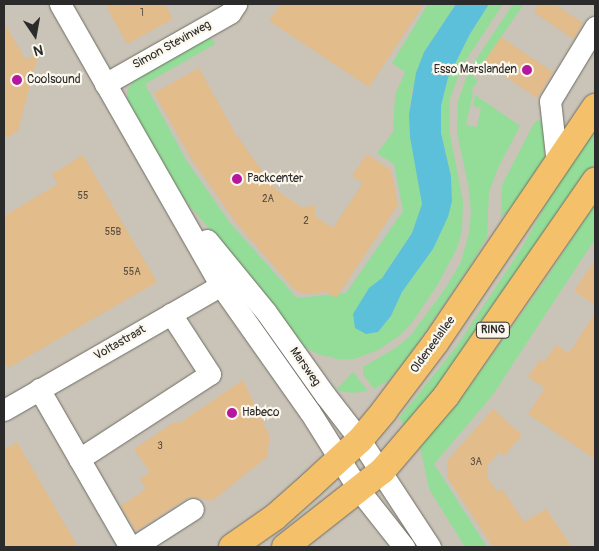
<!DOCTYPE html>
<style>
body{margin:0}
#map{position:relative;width:599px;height:551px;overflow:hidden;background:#eee7ca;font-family:Pangolin,sans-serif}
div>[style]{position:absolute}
.industrial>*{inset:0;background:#cac3b8}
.green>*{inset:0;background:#93dd98}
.water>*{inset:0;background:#5dc0db}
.building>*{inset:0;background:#e2bc8b}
.roads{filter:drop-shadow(0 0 1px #6f6d63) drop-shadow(0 0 1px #6f6d63)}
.minor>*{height:21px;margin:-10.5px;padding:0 10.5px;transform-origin:10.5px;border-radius:10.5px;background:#fff}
.major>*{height:26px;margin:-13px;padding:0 13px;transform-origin:13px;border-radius:13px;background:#f4c16a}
.dots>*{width:14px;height:14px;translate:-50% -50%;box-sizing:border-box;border:2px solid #fbf7ec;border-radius:50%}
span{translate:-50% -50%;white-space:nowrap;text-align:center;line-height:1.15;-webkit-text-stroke:4.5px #fbf7ec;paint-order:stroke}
.number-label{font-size:10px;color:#594f43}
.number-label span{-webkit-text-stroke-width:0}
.shield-label span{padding:1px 4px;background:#fbf7ec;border:1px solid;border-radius:4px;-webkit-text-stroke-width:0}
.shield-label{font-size:11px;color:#2b2b2b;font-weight:700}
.street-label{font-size:12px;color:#2b2b2b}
.poi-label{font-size:12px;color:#2b2b2b}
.right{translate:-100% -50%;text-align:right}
.left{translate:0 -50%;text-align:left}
.frame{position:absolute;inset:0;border:5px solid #2b2b2b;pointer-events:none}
.north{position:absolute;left:10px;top:10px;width:50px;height:50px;-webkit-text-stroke:4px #fbf7ec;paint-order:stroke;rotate:168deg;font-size:14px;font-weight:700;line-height:20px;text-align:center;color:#2b2b2b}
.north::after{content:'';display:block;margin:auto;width:18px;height:22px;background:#2b2b2b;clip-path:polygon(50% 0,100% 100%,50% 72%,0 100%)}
</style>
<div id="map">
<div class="industrial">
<i style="clip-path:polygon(4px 4px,595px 4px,595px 547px,4px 547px)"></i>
</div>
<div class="green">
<i style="clip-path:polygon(428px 4px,456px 4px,424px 52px,412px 91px,409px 114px,422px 204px,412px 233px,382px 278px,364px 295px,378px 332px,391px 316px,402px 292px,433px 249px,452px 201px,451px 176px,441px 133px,441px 106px,448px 78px,470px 34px,489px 4px,503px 4px,462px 66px,450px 99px,450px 134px,463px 201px,462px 231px,457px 248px,438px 284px,411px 324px,399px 336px,378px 350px,354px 359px,338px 359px,318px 354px,301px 345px,265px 294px,188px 204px,168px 174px,128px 104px,127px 91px,134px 79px,208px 38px,213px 40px,215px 44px,145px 84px,186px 160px,230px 223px,297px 298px,346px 293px,403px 211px,394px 164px,377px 153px,393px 132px,395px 95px,405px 72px,392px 63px)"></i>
<i style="clip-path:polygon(513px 4px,524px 4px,473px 77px,478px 80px,471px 91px,473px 93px,466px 125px,477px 127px,481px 108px,473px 106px,475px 95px,520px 126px,498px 168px,489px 192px,487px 237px,470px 266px,406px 360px,389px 380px,374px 389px,363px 374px,363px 367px,397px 347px,411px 335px,445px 289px,461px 262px,469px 233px,471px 212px,469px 189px,457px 133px,458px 101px,469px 70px)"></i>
<i style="clip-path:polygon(540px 120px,543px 123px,545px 159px,541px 171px,501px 218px,502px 185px,533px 125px,536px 121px)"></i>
<i style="clip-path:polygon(595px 124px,595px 162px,467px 353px,407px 429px,399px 418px,457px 346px,523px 246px,553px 191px)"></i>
<i style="clip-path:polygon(595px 203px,595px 239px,492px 396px,434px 464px,487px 547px,465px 547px,429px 489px,420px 446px,457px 404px,544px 282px)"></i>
<i style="clip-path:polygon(353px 372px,368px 391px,351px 393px,336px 390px)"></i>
</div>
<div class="water">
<i style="clip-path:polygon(456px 4px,489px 4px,470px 34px,448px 78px,441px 106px,441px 133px,451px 176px,452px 201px,448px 217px,433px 249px,402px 292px,391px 316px,378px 332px,366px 334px,355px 328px,353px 314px,369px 288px,382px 278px,412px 233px,422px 204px,410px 137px,409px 114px,416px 73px,424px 52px)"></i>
</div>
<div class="building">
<i style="clip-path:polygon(105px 4px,165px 4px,173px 19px,127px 44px)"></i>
<i style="clip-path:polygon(281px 4px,424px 4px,369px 87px,269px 21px)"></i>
<i style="clip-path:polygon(539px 4px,554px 4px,583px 23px,573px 39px,534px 12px)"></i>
<i style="clip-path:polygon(4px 22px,26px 60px,39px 52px,18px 131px,4px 139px)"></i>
<i style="clip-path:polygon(501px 37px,553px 72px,537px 98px,484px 62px)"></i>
<i style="clip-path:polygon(199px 68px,235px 133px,275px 189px,301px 207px,315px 206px,315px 216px,333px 228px,363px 183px,352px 176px,367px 154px,391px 170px,398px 205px,336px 298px,327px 292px,304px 294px,295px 290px,237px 224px,192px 160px,154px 93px)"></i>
<i style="clip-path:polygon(83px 155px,157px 282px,8px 368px,4px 360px,4px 216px,58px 184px,52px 174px)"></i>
<i style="clip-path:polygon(595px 260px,595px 305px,574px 291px)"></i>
<i style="clip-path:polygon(595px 313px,595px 459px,528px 414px,545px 388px,528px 377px,540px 359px,544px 362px,556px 345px,569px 353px)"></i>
<i style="clip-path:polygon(243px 380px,270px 437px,267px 457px,212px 501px,193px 497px,187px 498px,136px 531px,121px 506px,146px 489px,140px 479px,150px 472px,134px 449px,176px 421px,178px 424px)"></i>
<i style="clip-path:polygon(493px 409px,522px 435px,504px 456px,499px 452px,488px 465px,487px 477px,497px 492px,502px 489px,524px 522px,546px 509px,572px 547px,493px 547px,447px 477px,447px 461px)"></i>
<i style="clip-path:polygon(17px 442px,78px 547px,4px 547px,4px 450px)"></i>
</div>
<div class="roads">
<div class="minor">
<i style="left:60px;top:4px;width:325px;rotate:60.3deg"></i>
<i style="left:221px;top:286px;width:154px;rotate:54.8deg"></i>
<i style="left:310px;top:412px;width:92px;rotate:57.9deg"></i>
<i style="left:359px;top:490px;width:73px;rotate:51.7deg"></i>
<i style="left:105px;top:84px;width:144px;rotate:-29.6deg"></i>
<i style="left:230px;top:13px;width:11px;rotate:-56deg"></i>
<i style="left:557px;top:164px;width:63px;rotate:-96.3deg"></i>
<i style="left:550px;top:101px;width:87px;rotate:-58.7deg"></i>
<i style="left:207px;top:240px;width:93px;rotate:50.7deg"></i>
<i style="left:266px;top:312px;width:102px;rotate:54.6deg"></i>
<i style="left:325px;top:395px;width:57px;rotate:52.1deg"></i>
<i style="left:360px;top:440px;width:128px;rotate:56.8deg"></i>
<i style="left:39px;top:389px;width:182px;rotate:60.1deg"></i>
<i style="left:4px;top:410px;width:265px;rotate:-29.9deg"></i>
<i style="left:79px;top:459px;width:156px;rotate:-33deg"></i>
<i style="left:210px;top:374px;width:72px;rotate:-123deg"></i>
<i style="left:134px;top:547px;width:70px;rotate:-32.8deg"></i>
</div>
<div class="major">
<i style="left:232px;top:547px;width:52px;rotate:-34.9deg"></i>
<i style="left:275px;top:517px;width:48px;rotate:-41.6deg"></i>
<i style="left:311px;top:485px;width:67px;rotate:-42.6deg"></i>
<i style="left:360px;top:440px;width:38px;rotate:-50deg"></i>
<i style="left:384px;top:411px;width:86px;rotate:-53deg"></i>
<i style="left:436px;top:342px;width:284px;rotate:-55.9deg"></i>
<i style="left:285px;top:547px;width:123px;rotate:-38.1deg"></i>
<i style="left:382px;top:471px;width:99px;rotate:-49.5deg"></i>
<i style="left:446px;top:396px;width:262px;rotate:-55.3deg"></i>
</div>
</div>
<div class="dots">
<i style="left:527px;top:70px;background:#b5179e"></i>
<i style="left:17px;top:80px;background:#b5179e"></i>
<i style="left:237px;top:179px;background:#b5179e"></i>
<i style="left:232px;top:413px;background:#b5179e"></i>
</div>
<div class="number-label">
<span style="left:142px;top:14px">1</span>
<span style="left:83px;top:197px">55</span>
<span style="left:268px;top:200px">2A</span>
<span style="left:306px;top:222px">2</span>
<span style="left:113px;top:233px">55B</span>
<span style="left:132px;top:273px">55A</span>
<span style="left:160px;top:447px">3</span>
<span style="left:476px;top:463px">3A</span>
</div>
<div class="shield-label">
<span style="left:493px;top:330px">RING</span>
</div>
<div class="street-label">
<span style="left:172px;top:45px;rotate:-29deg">Simon Stevinweg</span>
<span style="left:120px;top:343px;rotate:-30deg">Voltastraat</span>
<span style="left:433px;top:345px;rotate:-54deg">Oldeneelallee</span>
<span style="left:305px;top:367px;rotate:55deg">Marsweg</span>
</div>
<div class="poi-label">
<span class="right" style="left:517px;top:70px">Esso Marslanden</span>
<span class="left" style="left:27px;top:80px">Coolsound</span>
<span class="left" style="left:247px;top:179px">Packcenter</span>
<span class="left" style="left:242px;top:413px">Habeco</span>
</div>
<div class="frame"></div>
<div class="north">N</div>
</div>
